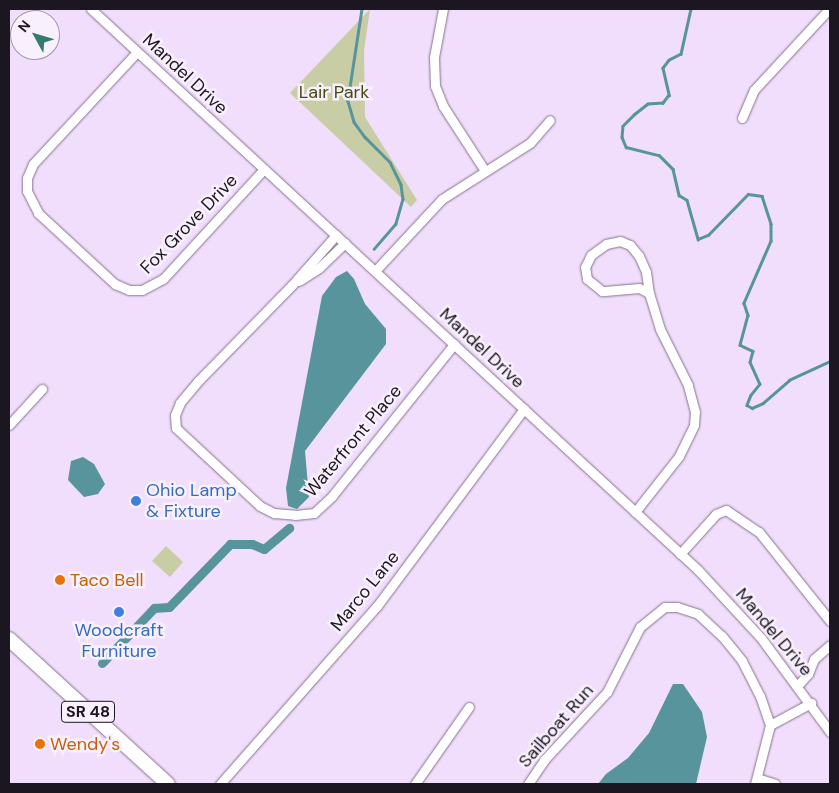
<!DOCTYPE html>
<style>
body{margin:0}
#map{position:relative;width:839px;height:793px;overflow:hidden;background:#f1defc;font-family:"DM Sans",sans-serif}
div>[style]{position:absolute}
.green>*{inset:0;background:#c9cda5}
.water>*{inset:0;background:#57949b}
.stream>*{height:2.5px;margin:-1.25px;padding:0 1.25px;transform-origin:1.25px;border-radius:1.25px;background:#57949b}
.canal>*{height:9px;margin:-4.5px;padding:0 4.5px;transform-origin:4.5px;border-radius:4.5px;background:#57949b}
.roads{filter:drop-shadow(0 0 1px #84738e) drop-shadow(0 0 1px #84738e)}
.street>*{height:9px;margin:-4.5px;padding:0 4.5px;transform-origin:4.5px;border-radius:4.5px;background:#fff}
.primary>*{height:14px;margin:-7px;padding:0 7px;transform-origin:7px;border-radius:7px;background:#fff}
.dots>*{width:14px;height:14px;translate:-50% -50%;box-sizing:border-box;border:2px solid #f8f0fc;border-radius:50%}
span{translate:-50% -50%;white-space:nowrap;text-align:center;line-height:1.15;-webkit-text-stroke:5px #f8f0fc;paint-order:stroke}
.shield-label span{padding:1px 4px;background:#f8f0fc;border:1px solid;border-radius:4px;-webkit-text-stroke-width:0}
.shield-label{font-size:16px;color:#1c1620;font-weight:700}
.street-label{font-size:18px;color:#1c1620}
.park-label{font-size:18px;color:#474a13}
.shop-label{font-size:18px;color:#366cbe}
.left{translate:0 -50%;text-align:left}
.food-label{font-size:18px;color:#c56008}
.frame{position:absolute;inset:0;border:10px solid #1c1620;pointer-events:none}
.north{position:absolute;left:10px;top:10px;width:50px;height:50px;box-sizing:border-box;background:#f8f0fc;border:1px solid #a099a4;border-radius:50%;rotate:309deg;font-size:14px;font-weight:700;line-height:20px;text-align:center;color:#1c1620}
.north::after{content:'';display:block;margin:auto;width:18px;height:22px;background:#357a6f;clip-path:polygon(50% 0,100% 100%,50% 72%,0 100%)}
</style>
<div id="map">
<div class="green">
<i style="clip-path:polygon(370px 9px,364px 51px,365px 117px,417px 200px,411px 207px,290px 93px)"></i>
<i style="clip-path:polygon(166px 546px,183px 562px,170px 577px,152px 561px)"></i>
</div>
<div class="water">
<i style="clip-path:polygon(347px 271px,354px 279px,365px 304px,386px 329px,386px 344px,305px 451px,309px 497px,297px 509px,288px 506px,286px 488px,322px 296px,336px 277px)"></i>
<i style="clip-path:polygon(83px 457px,94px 464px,105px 484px,98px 494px,84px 497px,68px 480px,71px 461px)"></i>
<i style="clip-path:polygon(673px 684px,683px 684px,702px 712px,707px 737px,696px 784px,598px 784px,606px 774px,628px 758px,649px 733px)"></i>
</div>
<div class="stream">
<i style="left:362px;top:9px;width:93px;rotate:98.7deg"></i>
<i style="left:348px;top:101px;width:22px;rotate:74deg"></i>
<i style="left:354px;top:122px;width:19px;rotate:54deg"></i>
<i style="left:365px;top:137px;width:35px;rotate:45deg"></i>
<i style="left:390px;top:162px;width:25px;rotate:64deg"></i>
<i style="left:401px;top:185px;width:14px;rotate:82deg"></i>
<i style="left:403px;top:199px;width:26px;rotate:106deg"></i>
<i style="left:396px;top:224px;width:33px;rotate:131deg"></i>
<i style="left:691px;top:9px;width:46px;rotate:102.5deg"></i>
<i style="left:681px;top:54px;width:13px;rotate:153deg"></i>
<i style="left:669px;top:60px;width:10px;rotate:127deg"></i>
<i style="left:663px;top:68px;width:28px;rotate:77deg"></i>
<i style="left:669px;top:95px;width:10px;rotate:127deg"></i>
<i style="left:663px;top:103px;width:15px;rotate:176deg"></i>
<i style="left:648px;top:104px;width:16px;rotate:142deg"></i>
<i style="left:635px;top:114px;width:17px;rotate:135deg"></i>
<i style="left:623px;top:126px;width:11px;rotate:95deg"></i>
<i style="left:622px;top:137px;width:11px;rotate:68deg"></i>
<i style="left:626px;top:147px;width:34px;rotate:14deg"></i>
<i style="left:659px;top:155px;width:20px;rotate:45deg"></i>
<i style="left:673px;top:169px;width:27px;rotate:77deg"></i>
<i style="left:679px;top:195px;width:9px;rotate:32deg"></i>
<i style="left:687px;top:200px;width:41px;rotate:74.2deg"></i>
<i style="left:698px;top:239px;width:11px;rotate:-22deg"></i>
<i style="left:708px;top:235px;width:57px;rotate:-45.7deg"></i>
<i style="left:748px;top:194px;width:14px;rotate:8deg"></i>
<i style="left:762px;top:196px;width:29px;rotate:72deg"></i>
<i style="left:771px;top:224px;width:17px;rotate:90deg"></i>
<i style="left:771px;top:241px;width:68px;rotate:113.5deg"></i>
<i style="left:744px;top:303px;width:13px;rotate:72deg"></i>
<i style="left:748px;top:315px;width:31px;rotate:105deg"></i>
<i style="left:740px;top:345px;width:14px;rotate:25deg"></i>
<i style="left:753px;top:351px;width:11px;rotate:105deg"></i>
<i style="left:750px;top:362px;width:24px;rotate:66deg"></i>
<i style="left:760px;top:384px;width:14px;rotate:129deg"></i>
<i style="left:751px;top:395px;width:11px;rotate:112deg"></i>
<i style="left:747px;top:405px;width:6px;rotate:31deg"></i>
<i style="left:752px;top:408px;width:12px;rotate:-24deg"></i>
<i style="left:763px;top:403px;width:35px;rotate:-41deg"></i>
<i style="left:789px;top:380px;width:45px;rotate:-24.9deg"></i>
</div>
<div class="canal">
<i style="left:102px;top:663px;width:76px;rotate:-46.6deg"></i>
<i style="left:154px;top:608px;width:15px;rotate:-4deg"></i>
<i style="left:169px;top:607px;width:88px;rotate:-45.9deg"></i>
<i style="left:230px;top:544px;width:22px"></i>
<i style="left:252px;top:544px;width:13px;rotate:23deg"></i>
<i style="left:264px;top:549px;width:33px;rotate:-40deg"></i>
</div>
<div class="roads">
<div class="street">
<i style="left:91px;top:9px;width:827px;rotate:42.74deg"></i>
<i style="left:698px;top:570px;width:93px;rotate:47.2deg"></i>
<i style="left:761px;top:638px;width:117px;rotate:53.7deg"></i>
<i style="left:443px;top:9px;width:49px;rotate:100.6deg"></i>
<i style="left:434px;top:57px;width:29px;rotate:88deg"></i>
<i style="left:435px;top:86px;width:22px;rotate:68deg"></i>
<i style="left:443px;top:106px;width:77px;rotate:57.1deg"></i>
<i style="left:137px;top:52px;width:153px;rotate:132.9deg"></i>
<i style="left:33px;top:164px;width:15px;rotate:113deg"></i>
<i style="left:27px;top:178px;width:13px;rotate:90deg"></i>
<i style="left:27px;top:191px;width:25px;rotate:63deg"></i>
<i style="left:38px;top:213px;width:105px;rotate:42.7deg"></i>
<i style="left:115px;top:284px;width:15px;rotate:23deg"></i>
<i style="left:129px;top:290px;width:13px"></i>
<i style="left:142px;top:290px;width:24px;rotate:-28deg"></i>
<i style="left:163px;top:279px;width:149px;rotate:-47.4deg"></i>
<i style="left:742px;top:118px;width:30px;rotate:-67deg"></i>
<i style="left:754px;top:90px;width:109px;rotate:-47.2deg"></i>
<i style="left:336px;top:235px;width:67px;rotate:131.3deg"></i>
<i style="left:292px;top:285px;width:133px;rotate:134.4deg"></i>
<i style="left:199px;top:380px;width:30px;rotate:130deg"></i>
<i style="left:180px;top:403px;width:13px;rotate:113deg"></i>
<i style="left:175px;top:415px;width:13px;rotate:86deg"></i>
<i style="left:176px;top:428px;width:115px;rotate:42.9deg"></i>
<i style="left:260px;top:506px;width:16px;rotate:27deg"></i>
<i style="left:274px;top:513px;width:21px;rotate:5deg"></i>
<i style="left:295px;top:515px;width:19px;rotate:-6deg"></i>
<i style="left:314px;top:513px;width:25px;rotate:-43deg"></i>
<i style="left:332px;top:496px;width:195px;rotate:-51.2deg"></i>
<i style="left:620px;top:241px;width:11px;rotate:22deg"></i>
<i style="left:630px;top:245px;width:14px;rotate:51deg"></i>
<i style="left:639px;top:256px;width:17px;rotate:66deg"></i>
<i style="left:646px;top:272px;width:21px;rotate:82deg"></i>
<i style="left:649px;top:293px;width:11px;rotate:-153deg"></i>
<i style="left:639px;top:288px;width:37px;rotate:175deg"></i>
<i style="left:602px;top:291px;width:19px;rotate:-141deg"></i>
<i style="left:587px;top:279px;width:12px;rotate:-99deg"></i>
<i style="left:585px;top:267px;width:13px;rotate:-63deg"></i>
<i style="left:591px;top:255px;width:19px;rotate:-36deg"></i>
<i style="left:606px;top:244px;width:14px;rotate:-12deg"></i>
<i style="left:375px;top:271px;width:98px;rotate:-47.1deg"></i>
<i style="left:442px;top:199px;width:104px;rotate:-32.5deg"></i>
<i style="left:530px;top:143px;width:30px;rotate:-49deg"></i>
<i style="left:299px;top:281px;width:24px;rotate:-33deg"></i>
<i style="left:319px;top:268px;width:36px;rotate:-44deg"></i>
<i style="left:9px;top:425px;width:49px;rotate:-47.5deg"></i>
<i style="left:635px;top:512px;width:71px;rotate:-51.8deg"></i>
<i style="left:679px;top:456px;width:34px;rotate:-64deg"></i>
<i style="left:694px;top:425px;width:13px;rotate:-86deg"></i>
<i style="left:695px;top:412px;width:28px;rotate:-105deg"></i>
<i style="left:688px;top:385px;width:63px;rotate:-116.6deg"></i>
<i style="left:660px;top:329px;width:38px;rotate:-107deg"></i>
<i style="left:680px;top:554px;width:54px;rotate:-48deg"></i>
<i style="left:716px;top:514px;width:11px;rotate:-22deg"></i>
<i style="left:726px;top:510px;width:40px;rotate:34deg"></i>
<i style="left:759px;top:532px;width:114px;rotate:51.4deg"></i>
<i style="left:798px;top:685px;width:15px;rotate:-48deg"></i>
<i style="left:808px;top:674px;width:16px;rotate:-68deg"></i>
<i style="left:814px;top:659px;width:21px;rotate:-41deg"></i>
<i style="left:770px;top:725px;width:47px;rotate:-28.2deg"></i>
<i style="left:757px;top:778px;width:19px;rotate:18deg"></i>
<i style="left:220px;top:784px;width:237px;rotate:-48.6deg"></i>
<i style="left:377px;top:606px;width:246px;rotate:-53.3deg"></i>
<i style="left:415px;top:784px;width:94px;rotate:-55deg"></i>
<i style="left:528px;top:784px;width:29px;rotate:-56deg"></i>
<i style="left:544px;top:760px;width:93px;rotate:-47.2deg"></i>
<i style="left:607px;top:692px;width:73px;rotate:-63.1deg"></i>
<i style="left:640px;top:627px;width:32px;rotate:-39deg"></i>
<i style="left:665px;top:607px;width:12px"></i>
<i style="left:677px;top:607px;width:22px;rotate:18deg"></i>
<i style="left:698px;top:614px;width:33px;rotate:43deg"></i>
<i style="left:722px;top:636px;width:32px;rotate:51deg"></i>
<i style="left:742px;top:661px;width:39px;rotate:63deg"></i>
<i style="left:760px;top:696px;width:31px;rotate:71deg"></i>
<i style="left:770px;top:725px;width:61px;rotate:104.3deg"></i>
</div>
<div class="primary">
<i style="left:9px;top:639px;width:215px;rotate:42.4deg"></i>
</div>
</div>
<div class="dots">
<i style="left:136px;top:501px;background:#3f7fe0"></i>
<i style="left:60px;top:580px;background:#e8710a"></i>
<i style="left:119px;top:612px;background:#3f7fe0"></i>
<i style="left:40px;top:744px;background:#e8710a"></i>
</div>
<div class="shield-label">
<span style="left:88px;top:712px">SR 48</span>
</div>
<div class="street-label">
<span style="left:185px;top:74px;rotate:43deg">Mandel Drive</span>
<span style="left:189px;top:224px;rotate:-46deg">Fox Grove Drive</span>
<span style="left:482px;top:348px;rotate:43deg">Mandel Drive</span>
<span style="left:353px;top:441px;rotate:-50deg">Waterfront Place</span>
<span style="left:365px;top:591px;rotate:-51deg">Marco Lane</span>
<span style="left:774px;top:632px;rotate:50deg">Mandel Drive</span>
<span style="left:556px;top:726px;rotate:-49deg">Sailboat Run</span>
</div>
<div class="park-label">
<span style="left:334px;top:92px">Lair Park</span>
</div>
<div class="shop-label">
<span class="left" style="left:146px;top:501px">Ohio Lamp<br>&amp; Fixture</span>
<span style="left:119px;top:641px">Woodcraft<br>Furniture</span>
</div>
<div class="food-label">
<span class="left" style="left:70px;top:580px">Taco Bell</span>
<span class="left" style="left:50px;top:744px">Wendy's</span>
</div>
<div class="frame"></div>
<div class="north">N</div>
</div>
